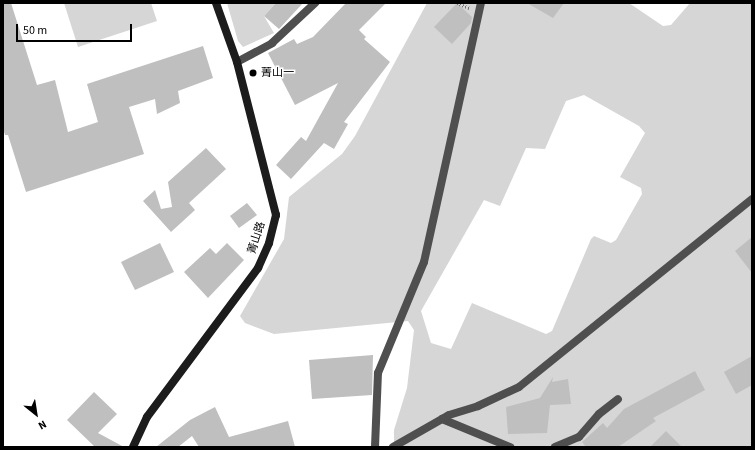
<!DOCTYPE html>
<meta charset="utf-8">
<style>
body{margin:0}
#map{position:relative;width:755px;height:450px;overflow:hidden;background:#fff;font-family:"Source Sans 3","Noto Sans TC",sans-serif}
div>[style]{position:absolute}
.green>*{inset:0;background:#d6d6d6}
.building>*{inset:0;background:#bfbfbf}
.path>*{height:2.5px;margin-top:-1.25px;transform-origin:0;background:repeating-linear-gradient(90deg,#717171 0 1px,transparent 0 3px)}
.lane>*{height:8px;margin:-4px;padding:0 4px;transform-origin:4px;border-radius:4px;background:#4f4f4f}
.street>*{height:8px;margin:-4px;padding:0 4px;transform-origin:4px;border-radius:4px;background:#4f4f4f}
.secondary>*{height:8px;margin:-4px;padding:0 4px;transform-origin:4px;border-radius:4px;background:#1c1c1c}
.dots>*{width:11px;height:11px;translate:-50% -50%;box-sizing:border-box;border:2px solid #fff;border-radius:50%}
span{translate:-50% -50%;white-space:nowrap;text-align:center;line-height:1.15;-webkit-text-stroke:3px #fff;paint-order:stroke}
.poi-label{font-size:11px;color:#000}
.left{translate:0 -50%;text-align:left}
.street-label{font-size:11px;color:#000}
.frame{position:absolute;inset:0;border:4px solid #000;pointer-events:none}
.north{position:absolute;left:16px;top:394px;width:40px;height:40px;-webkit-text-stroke:3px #fff;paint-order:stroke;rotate:150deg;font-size:11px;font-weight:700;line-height:16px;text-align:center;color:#000}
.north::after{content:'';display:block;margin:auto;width:14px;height:18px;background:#000;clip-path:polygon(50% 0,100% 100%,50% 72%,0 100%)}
.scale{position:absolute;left:16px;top:24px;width:116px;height:18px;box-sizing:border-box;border:2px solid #000;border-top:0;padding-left:5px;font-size:12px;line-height:14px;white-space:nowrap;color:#000;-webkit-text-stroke:3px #fff;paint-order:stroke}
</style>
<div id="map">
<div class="green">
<i style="clip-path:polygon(64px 3px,151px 3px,157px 21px,78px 47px)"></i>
<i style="clip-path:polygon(227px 3px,276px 3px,264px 16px,274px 33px,243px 47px,238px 41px)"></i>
<i style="clip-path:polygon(evenodd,427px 3px,629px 3px,663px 26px,671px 25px,690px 3px,752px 3px,752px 447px,394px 447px,394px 430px,407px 388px,414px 330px,408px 321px,274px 334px,245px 323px,240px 316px,284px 239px,289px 197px,342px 154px,355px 136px,427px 3px,584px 95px,639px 126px,645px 133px,620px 177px,641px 188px,642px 194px,616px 240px,611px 243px,594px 236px,591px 239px,552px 331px,546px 334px,472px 303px,451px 349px,431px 343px,421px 311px,484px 200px,500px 206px,526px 148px,545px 149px,566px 101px,584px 95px)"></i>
</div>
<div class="building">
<i style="clip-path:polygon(3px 3px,11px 3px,37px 85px,55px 80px,68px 132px,98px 122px,87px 84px,203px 46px,213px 78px,178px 91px,180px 103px,157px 114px,155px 99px,129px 107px,144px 154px,26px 192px,8px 135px,5px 135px,3px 128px)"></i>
<i style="clip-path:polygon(276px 3px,303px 3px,279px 29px,264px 16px)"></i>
<i style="clip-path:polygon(346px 3px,386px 3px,359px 30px,366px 37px,364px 39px,390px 62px,344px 122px,348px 124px,334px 149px,324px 143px,291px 179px,276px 165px,301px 137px,306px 141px,338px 83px,295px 105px,268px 53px,294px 39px,297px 44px,313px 37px)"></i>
<i style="clip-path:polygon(457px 3px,472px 17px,471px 23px,452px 44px,434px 27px)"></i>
<i style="clip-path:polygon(527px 3px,564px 3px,553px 18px)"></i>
<i style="clip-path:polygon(206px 148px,226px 169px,189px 203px,195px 210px,171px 232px,143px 201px,155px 190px,161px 209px,172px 207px,168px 182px)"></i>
<i style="clip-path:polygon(247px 203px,257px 215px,239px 228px,230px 216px)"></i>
<i style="clip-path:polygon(752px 237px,752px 273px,735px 251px)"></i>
<i style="clip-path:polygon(160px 243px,174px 272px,135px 290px,121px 262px)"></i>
<i style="clip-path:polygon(227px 243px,244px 260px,208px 298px,184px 272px,210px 248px,216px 254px)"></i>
<i style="clip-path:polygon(373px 355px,372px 395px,312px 399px,309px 360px)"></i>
<i style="clip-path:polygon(752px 356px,752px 385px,736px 394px,724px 372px)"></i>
<i style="clip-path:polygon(695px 371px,705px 390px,653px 418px,656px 421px,618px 447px,586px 447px,582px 442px,603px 423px,607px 428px,624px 409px)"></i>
<i style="clip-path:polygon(553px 377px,552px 382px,568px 379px,571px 404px,550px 405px,547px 433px,508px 434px,506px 407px,540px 398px)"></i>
<i style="clip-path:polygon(94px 392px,117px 414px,98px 433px,124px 447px,95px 447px,67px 420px)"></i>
<i style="clip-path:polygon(215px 407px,229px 437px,288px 421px,295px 447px,199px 447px,192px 436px,178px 447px,156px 447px,190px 420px)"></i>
<i style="clip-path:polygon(666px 431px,682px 447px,650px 447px)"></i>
</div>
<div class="path">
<i style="left:457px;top:3px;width:14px;rotate:21deg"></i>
</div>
<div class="lane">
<i style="left:442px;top:419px;width:74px;rotate:22.4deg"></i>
<i style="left:555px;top:447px;width:26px;rotate:-23deg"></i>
<i style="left:579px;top:437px;width:30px;rotate:-49deg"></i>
<i style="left:599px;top:414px;width:24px;rotate:-38deg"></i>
</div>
<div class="street">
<i style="left:237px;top:62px;width:40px;rotate:-28deg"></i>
<i style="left:272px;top:43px;width:59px;rotate:-42.9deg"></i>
<i style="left:375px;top:447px;width:74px;rotate:-87.7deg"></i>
<i style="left:378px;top:373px;width:120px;rotate:-67.5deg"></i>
<i style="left:424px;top:262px;width:265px;rotate:-77.6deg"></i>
<i style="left:393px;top:447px;width:64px;rotate:-29.7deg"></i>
<i style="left:449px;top:415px;width:30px;rotate:-17deg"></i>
<i style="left:478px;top:406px;width:45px;rotate:-24.9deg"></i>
<i style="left:519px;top:387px;width:299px;rotate:-38.9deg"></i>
</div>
<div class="secondary">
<i style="left:133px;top:447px;width:33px;rotate:-65deg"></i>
<i style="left:147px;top:417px;width:186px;rotate:-53.3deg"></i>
<i style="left:258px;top:268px;width:27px;rotate:-66deg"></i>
<i style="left:269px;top:243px;width:29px;rotate:-76deg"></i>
<i style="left:276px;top:215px;width:158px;rotate:-104.3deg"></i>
<i style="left:237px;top:62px;width:63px;rotate:-109.6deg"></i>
</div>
<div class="dots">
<i style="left:253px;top:73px;background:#000"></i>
</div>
<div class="poi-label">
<span class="left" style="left:261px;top:73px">菁山一</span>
</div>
<div class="street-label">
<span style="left:257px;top:238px;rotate:-72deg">菁山路</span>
</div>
<div class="frame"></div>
<div class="north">N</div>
<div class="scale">50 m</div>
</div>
